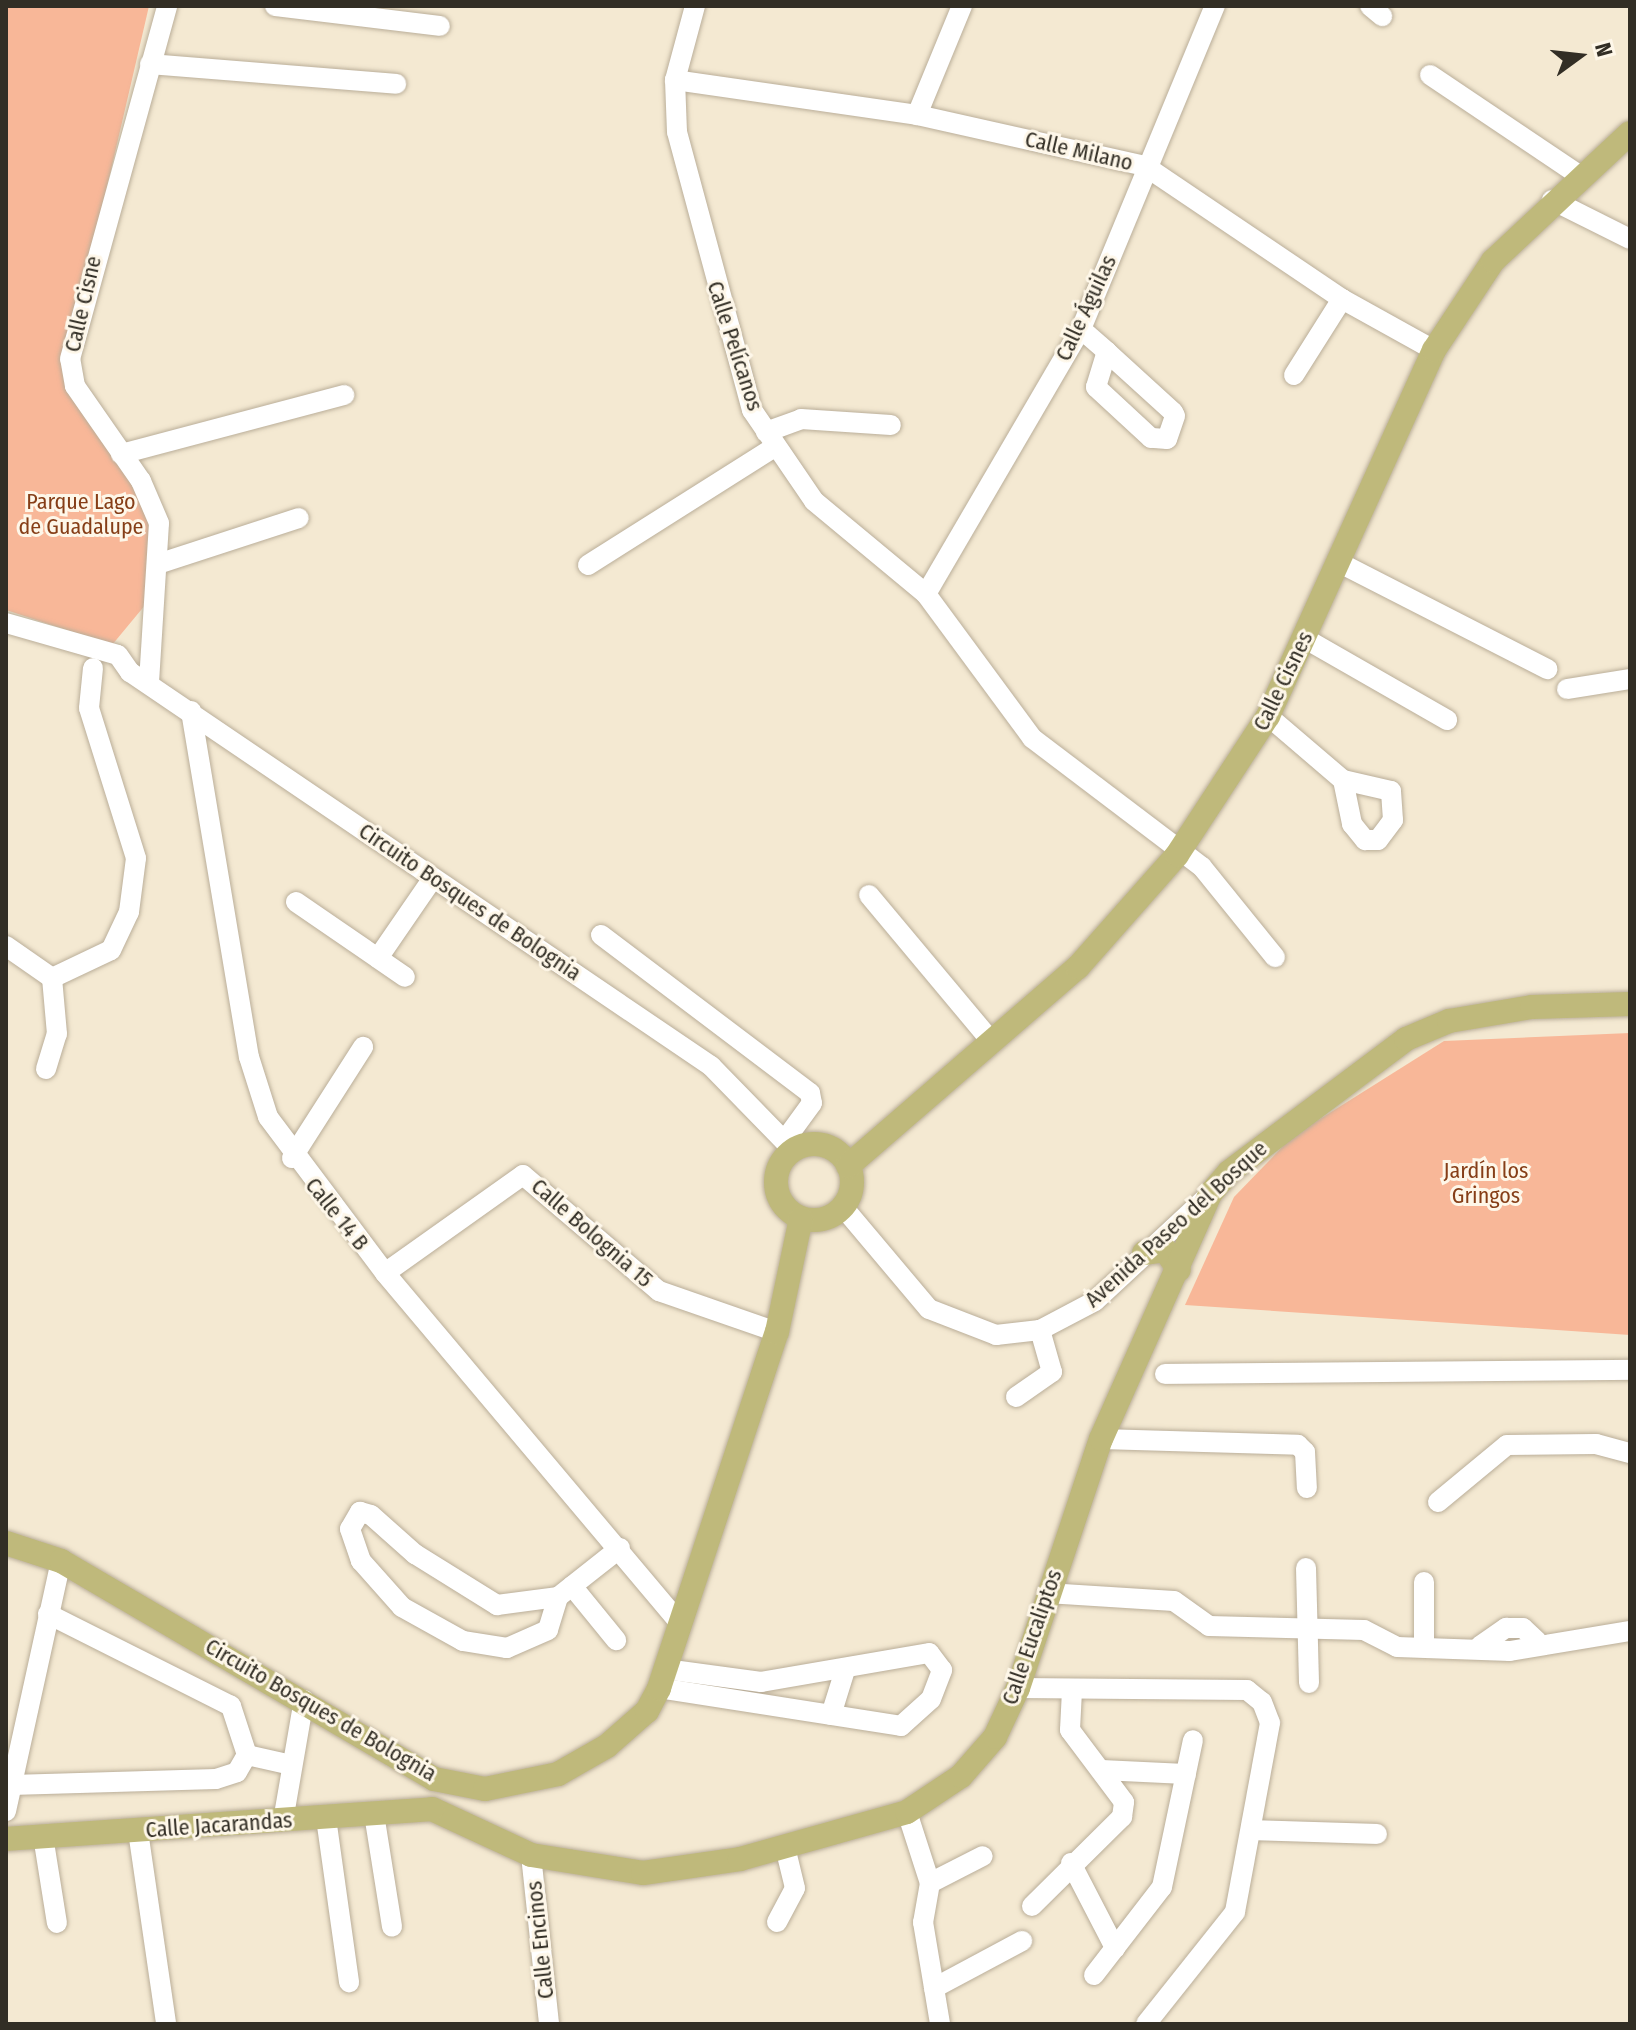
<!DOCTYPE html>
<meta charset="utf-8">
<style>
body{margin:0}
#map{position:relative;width:1636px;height:2030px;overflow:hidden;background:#f4e9d2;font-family:"Fira Sans Condensed",sans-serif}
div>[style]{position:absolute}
.green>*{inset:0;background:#f8b798}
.roads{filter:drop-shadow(0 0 2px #baae99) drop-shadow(0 0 2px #baae99)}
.minor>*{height:20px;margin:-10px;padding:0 10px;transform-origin:10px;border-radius:10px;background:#fff}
.major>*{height:24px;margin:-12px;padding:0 12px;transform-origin:12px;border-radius:12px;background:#bfb97b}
.major>.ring{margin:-12px;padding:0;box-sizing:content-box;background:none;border:24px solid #bfb97b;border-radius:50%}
span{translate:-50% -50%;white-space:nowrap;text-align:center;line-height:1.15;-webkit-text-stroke:6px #fef7e9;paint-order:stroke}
.street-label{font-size:22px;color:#322e25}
.park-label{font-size:22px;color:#863e17}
.frame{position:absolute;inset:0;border:8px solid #322e25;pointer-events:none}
.north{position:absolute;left:1540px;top:16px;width:80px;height:80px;-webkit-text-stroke:6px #fef7e9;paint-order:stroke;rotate:75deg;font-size:22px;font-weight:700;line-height:32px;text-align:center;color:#322e25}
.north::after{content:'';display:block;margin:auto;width:28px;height:36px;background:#322e25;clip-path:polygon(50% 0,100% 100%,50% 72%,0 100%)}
</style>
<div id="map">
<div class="green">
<i style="clip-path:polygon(6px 6px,149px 6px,75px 325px,81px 377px,158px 497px,146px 604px,112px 645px,6px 610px)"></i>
<i style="clip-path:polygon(1630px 1033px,1630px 1335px,1185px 1305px,1234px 1197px,1293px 1136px,1444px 1041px)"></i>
</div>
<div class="roads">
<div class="minor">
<i style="left:275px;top:6px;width:166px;rotate:6.9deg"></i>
<i style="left:695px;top:6px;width:77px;rotate:105.1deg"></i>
<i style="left:675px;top:80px;width:52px;rotate:87.8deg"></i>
<i style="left:677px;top:132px;width:288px;rotate:74.9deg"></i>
<i style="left:752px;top:410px;width:110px;rotate:55.7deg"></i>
<i style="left:814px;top:501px;width:146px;rotate:39.7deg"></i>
<i style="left:926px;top:594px;width:179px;rotate:53.6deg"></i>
<i style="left:1032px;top:738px;width:213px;rotate:37.2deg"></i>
<i style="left:1202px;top:867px;width:116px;rotate:51deg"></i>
<i style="left:1370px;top:6px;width:16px;rotate:40deg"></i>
<i style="left:150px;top:64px;width:247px;rotate:4.6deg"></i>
<i style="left:1430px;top:75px;width:179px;rotate:33.9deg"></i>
<i style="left:675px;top:80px;width:245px;rotate:8.2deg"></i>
<i style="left:917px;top:115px;width:234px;rotate:12.6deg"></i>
<i style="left:1145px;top:166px;width:238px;rotate:34deg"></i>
<i style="left:1342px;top:299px;width:105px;rotate:29deg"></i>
<i style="left:917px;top:115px;width:118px;rotate:-67.6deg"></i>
<i style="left:1552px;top:200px;width:87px;rotate:26.6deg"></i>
<i style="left:1081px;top:329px;width:35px;rotate:41deg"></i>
<i style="left:1107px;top:352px;width:89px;rotate:42.3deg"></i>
<i style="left:1173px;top:412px;width:4px;rotate:63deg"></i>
<i style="left:1175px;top:416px;width:24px;rotate:109deg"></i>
<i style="left:1167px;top:439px;width:16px;rotate:-176deg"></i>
<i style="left:1151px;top:438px;width:75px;rotate:-137.2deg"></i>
<i style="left:1096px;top:387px;width:37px;rotate:-73deg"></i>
<i style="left:1294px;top:375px;width:90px;rotate:-57.7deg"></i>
<i style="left:766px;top:432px;width:37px;rotate:-20deg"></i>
<i style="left:801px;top:419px;width:90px;rotate:3.8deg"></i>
<i style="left:121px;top:454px;width:231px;rotate:-14.8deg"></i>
<i style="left:1340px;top:563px;width:233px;rotate:27.1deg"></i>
<i style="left:158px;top:564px;width:148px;rotate:-18.1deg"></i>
<i style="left:588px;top:565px;width:221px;rotate:-32.3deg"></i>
<i style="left:926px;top:594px;width:307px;rotate:-59.7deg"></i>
<i style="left:1081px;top:329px;width:350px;rotate:-67.5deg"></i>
<i style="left:6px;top:623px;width:116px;rotate:15.9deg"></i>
<i style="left:118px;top:655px;width:21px;rotate:55deg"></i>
<i style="left:130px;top:672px;width:702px;rotate:34.14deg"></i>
<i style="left:711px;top:1066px;width:119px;rotate:45.7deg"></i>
<i style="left:1304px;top:638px;width:165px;rotate:29.8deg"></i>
<i style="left:149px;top:682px;width:159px;rotate:-86.4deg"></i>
<i style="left:159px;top:523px;width:46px;rotate:-113.2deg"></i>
<i style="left:141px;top:481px;width:116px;rotate:-124.8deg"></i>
<i style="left:75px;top:386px;width:27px;rotate:-100deg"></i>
<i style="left:70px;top:359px;width:366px;rotate:-74.6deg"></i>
<i style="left:1567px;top:689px;width:64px;rotate:-9deg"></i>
<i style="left:191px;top:711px;width:351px;rotate:80.5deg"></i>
<i style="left:249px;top:1057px;width:63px;rotate:72.4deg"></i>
<i style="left:268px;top:1117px;width:195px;rotate:53.1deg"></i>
<i style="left:385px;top:1273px;width:458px;rotate:49.9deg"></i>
<i style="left:1268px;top:716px;width:99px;rotate:40.5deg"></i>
<i style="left:1343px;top:780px;width:45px;rotate:78.4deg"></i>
<i style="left:1352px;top:824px;width:21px;rotate:51deg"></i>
<i style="left:1365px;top:840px;width:13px"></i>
<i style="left:1378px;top:840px;width:25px;rotate:-53deg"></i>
<i style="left:1393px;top:820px;width:29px;rotate:-94deg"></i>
<i style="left:1391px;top:791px;width:49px;rotate:-167.1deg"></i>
<i style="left:869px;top:895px;width:192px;rotate:50.1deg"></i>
<i style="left:296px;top:902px;width:132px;rotate:34.5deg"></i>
<i style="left:601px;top:935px;width:262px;rotate:37.1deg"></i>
<i style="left:810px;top:1093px;width:10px;rotate:79deg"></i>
<i style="left:812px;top:1103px;width:46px;rotate:126.1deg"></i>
<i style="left:6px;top:946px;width:56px;rotate:34.8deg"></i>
<i style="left:378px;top:958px;width:97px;rotate:-55.5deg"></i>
<i style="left:52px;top:978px;width:65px;rotate:-25.4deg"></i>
<i style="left:111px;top:950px;width:42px;rotate:-64.7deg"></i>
<i style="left:129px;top:912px;width:54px;rotate:-82.6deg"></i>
<i style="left:136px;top:858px;width:157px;rotate:-107.4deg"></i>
<i style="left:89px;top:708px;width:40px;rotate:-84.3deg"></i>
<i style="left:46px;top:1069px;width:37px;rotate:-73deg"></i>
<i style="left:57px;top:1034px;width:56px;rotate:-95.1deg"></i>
<i style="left:292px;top:1158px;width:132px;rotate:-57.4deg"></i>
<i style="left:843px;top:1207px;width:133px;rotate:49.9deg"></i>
<i style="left:929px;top:1309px;width:72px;rotate:21.2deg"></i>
<i style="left:996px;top:1335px;width:44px;rotate:-6.5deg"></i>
<i style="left:1040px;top:1330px;width:62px;rotate:-27.8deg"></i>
<i style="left:1095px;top:1301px;width:157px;rotate:-42.9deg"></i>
<i style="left:385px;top:1273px;width:169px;rotate:-35.4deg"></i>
<i style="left:523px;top:1175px;width:179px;rotate:40.5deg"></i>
<i style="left:659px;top:1291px;width:125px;rotate:19.2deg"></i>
<i style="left:1165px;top:1374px;width:465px;rotate:-0.5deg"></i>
<i style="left:1016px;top:1397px;width:44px;rotate:-34.8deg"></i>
<i style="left:1052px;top:1372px;width:44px;rotate:-105.9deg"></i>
<i style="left:1101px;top:1439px;width:197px;rotate:1.7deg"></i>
<i style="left:1298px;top:1445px;width:10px;rotate:45deg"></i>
<i style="left:1305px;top:1452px;width:36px;rotate:87deg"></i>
<i style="left:1438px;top:1502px;width:89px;rotate:-39.6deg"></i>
<i style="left:1507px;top:1445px;width:89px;rotate:-0.6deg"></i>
<i style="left:1596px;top:1444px;width:35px;rotate:15deg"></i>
<i style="left:1306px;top:1568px;width:115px;rotate:88.5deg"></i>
<i style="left:572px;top:1586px;width:70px;rotate:50.8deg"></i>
<i style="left:1047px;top:1593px;width:127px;rotate:3.6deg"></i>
<i style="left:1174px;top:1601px;width:43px;rotate:35.5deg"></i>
<i style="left:1209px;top:1626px;width:155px;rotate:1.5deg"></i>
<i style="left:1364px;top:1630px;width:37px;rotate:27deg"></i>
<i style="left:1397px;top:1647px;width:113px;rotate:2deg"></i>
<i style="left:1510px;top:1651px;width:122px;rotate:-9.5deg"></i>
<i style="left:558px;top:1597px;width:34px;rotate:107deg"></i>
<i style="left:548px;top:1630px;width:45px;rotate:156.3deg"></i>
<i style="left:507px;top:1648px;width:45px;rotate:-171deg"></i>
<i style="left:463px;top:1641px;width:70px;rotate:-150.9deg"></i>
<i style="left:402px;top:1607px;width:62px;rotate:-131.7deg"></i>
<i style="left:361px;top:1561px;width:34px;rotate:-109deg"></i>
<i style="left:350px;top:1529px;width:20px;rotate:-60deg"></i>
<i style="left:360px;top:1512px;width:11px;rotate:15deg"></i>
<i style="left:371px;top:1515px;width:59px;rotate:41.6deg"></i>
<i style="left:415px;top:1554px;width:97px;rotate:31.9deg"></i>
<i style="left:497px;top:1605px;width:62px;rotate:-7.5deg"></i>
<i style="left:558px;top:1597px;width:79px;rotate:-38.3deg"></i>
<i style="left:1480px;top:1646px;width:32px;rotate:-35deg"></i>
<i style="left:1506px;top:1628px;width:17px"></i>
<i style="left:1523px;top:1628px;width:19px;rotate:43deg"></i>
<i style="left:1424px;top:1647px;width:65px;rotate:-90deg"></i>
<i style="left:659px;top:1688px;width:245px;rotate:8.9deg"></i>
<i style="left:901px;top:1726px;width:40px;rotate:-42deg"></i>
<i style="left:931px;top:1699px;width:31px;rotate:-69deg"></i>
<i style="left:942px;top:1670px;width:21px;rotate:-127deg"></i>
<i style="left:929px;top:1653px;width:170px;rotate:170.2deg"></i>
<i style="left:761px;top:1682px;width:97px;rotate:-172.3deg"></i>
<i style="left:1018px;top:1688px;width:229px;rotate:0.5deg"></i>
<i style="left:1247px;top:1690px;width:19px;rotate:39deg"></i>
<i style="left:1262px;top:1702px;width:22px;rotate:69deg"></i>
<i style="left:1270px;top:1723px;width:192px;rotate:100.5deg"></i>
<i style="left:1235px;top:1912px;width:143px;rotate:128.5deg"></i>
<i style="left:831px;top:1715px;width:47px;rotate:-72.7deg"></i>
<i style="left:247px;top:1755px;width:41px;rotate:12.7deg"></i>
<i style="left:1101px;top:1770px;width:85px;rotate:2.7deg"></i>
<i style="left:11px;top:1785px;width:205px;rotate:-1.7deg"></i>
<i style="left:216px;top:1779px;width:22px;rotate:-18deg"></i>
<i style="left:237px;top:1772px;width:20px;rotate:-60deg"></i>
<i style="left:247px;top:1755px;width:52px;rotate:-108.1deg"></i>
<i style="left:231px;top:1706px;width:205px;rotate:-153.3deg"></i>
<i style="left:6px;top:1811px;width:256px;rotate:-77.6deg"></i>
<i style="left:907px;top:1812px;width:75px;rotate:72.1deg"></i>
<i style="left:930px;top:1883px;width:40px;rotate:100deg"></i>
<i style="left:923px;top:1922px;width:103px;rotate:80.5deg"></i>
<i style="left:374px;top:1814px;width:114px;rotate:80.9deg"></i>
<i style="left:326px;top:1818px;width:166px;rotate:82deg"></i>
<i style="left:283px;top:1821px;width:123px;rotate:-80.2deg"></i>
<i style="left:1251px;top:1830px;width:126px;rotate:1.8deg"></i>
<i style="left:138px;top:1831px;width:194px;rotate:81.7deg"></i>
<i style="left:43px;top:1836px;width:88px;rotate:80.9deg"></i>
<i style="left:531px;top:1855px;width:170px;rotate:83.9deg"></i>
<i style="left:1071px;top:1863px;width:96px;rotate:62.6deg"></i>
<i style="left:930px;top:1883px;width:59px;rotate:-27deg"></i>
<i style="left:1032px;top:1906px;width:127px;rotate:-44.7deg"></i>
<i style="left:1122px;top:1817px;width:15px;rotate:-82deg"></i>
<i style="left:1124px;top:1802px;width:90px;rotate:-126.9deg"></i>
<i style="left:1070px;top:1730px;width:40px;rotate:-87.1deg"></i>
<i style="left:777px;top:1922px;width:38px;rotate:-62deg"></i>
<i style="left:795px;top:1888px;width:42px;rotate:-103.7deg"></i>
<i style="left:1094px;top:1975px;width:111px;rotate:-52.3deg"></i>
<i style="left:1162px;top:1887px;width:150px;rotate:-78.1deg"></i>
<i style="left:934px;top:1988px;width:100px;rotate:-28.1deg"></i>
</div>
<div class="major">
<i class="ring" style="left:776px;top:1144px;width:52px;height:52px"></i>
<i style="left:848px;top:1166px;width:304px;rotate:-40.9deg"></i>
<i style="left:1078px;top:967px;width:149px;rotate:-48.5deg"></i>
<i style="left:1177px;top:855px;width:166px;rotate:-56.8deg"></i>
<i style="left:1268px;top:716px;width:402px;rotate:-65.6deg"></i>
<i style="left:1434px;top:350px;width:107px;rotate:-56.5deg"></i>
<i style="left:1493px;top:261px;width:187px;rotate:-43.1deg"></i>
<i style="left:1144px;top:1253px;width:21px;rotate:-8deg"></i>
<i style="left:1165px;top:1250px;width:24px;rotate:55deg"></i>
<i style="left:6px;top:1543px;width:58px;rotate:18.1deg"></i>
<i style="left:61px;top:1561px;width:432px;rotate:30.3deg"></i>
<i style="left:434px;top:1779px;width:52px;rotate:11.1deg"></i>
<i style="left:485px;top:1789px;width:75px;rotate:-11.6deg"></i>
<i style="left:558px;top:1774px;width:56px;rotate:-29.7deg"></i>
<i style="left:607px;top:1746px;width:53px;rotate:-41.2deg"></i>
<i style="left:647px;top:1711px;width:26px;rotate:-62deg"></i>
<i style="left:659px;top:1688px;width:375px;rotate:-71.7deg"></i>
<i style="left:777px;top:1332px;width:116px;rotate:-78.1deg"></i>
<i style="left:432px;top:1809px;width:109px;rotate:24.9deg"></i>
<i style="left:531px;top:1855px;width:113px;rotate:9.1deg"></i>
<i style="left:643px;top:1873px;width:98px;rotate:-8.2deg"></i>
<i style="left:740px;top:1859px;width:173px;rotate:-15.7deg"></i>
<i style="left:907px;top:1812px;width:65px;rotate:-33.7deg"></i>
<i style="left:961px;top:1776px;width:52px;rotate:-48.9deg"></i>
<i style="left:995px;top:1737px;width:54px;rotate:-64.9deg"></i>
<i style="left:1018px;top:1688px;width:262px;rotate:-71.6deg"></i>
<i style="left:1101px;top:1439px;width:268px;rotate:-66deg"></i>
<i style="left:1210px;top:1194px;width:29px;rotate:-49deg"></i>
<i style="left:1229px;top:1172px;width:221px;rotate:-36.9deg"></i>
<i style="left:1406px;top:1039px;width:47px;rotate:-22.7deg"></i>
<i style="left:1449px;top:1021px;width:84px;rotate:-9.6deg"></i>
<i style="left:1532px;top:1007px;width:98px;rotate:-1.8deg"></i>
<i style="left:6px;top:1839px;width:427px;rotate:-4deg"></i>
</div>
</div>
<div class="street-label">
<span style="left:1079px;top:151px;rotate:13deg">Calle Milano</span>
<span style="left:83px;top:304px;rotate:-77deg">Calle Cisne</span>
<span style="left:1086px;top:308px;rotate:-65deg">Calle Águilas</span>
<span style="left:735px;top:346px;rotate:72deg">Calle Pelícanos</span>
<span style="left:1283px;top:681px;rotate:-64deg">Calle Cisnes</span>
<span style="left:470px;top:902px;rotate:34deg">Circuito Bosques de Bolognia</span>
<span style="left:337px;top:1214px;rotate:51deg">Calle 14 B</span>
<span style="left:1176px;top:1224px;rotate:-42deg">Avenida Paseo del Bosque</span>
<span style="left:592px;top:1233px;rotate:41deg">Calle Bolognia 15</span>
<span style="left:1032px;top:1637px;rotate:-71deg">Calle Eucaliptos</span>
<span style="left:321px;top:1710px;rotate:30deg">Circuito Bosques de Bolognia</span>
<span style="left:219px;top:1825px;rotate:-4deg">Calle Jacarandas</span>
<span style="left:540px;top:1940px;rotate:-96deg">Calle Encinos</span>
</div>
<div class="park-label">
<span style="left:81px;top:514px">Parque Lago<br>de Guadalupe</span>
<span style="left:1486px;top:1183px">Jardín los<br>Gringos</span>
</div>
<div class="frame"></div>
<div class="north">N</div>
</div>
